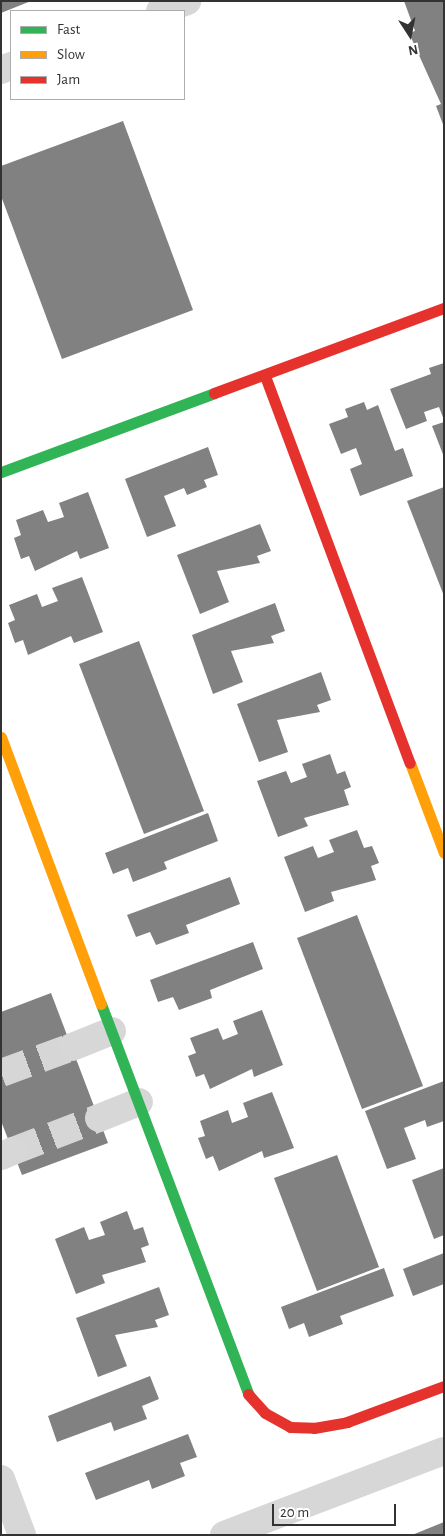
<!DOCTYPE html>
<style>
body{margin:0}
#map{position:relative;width:445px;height:1536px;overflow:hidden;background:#fff;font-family:"Alegreya Sans",sans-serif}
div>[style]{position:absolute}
.building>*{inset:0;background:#818181}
.street-tunnel>*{height:28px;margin-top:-14px;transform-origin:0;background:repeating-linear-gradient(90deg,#d6d6d6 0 28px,transparent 0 42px)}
.street>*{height:28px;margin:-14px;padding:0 14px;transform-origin:14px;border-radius:14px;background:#d7d7d7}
.fast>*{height:11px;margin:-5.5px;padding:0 5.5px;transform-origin:5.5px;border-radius:5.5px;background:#30b455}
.slow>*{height:11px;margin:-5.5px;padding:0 5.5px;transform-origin:5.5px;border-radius:5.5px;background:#ff9f0a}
.jam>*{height:11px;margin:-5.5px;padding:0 5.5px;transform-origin:5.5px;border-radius:5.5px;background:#e5322d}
span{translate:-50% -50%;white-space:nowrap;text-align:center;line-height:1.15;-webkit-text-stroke:5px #fff;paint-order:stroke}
.frame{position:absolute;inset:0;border:2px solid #333;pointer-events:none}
.legend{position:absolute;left:10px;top:10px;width:175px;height:90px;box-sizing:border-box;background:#fff;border:1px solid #adadad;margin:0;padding:6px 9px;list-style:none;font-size:15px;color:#333}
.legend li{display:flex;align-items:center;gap:10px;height:25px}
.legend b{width:25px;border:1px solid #adadad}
.north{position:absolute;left:385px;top:10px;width:50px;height:50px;-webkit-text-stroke:4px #fff;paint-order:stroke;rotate:169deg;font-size:14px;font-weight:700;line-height:20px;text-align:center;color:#333}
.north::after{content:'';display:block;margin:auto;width:18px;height:22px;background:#333;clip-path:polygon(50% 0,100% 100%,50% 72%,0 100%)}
.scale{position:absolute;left:272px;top:1504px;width:124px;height:22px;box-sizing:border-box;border:2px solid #333;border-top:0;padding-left:6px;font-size:15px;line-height:18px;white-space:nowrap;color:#333;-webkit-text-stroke:4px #fff;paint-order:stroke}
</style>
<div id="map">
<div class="building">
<i style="clip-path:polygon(1px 1px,31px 1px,1px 13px)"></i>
<i style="clip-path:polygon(404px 1px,444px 1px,444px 127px,436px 106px,441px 104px,409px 33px,415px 31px)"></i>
<i style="clip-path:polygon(123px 121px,193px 310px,62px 359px,1px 196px,1px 166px)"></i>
<i style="clip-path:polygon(444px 363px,444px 420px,439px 407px,424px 412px,427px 421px,406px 429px,390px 389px,431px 374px,429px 368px)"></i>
<i style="clip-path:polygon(364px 402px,367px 410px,378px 405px,395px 451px,403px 448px,413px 476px,360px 496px,350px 469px,362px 464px,356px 448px,341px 454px,329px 424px,348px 417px,345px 409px)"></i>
<i style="clip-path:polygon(444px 422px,444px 457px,432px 426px)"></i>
<i style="clip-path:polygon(208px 447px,218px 475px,204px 480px,207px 487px,187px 495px,184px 488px,164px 496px,176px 526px,147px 537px,125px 479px)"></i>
<i style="clip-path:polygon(444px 487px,444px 596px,407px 501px)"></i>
<i style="clip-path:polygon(88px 492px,109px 548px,80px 559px,77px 551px,35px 571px,29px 556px,21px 559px,14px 538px,21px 535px,16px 520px,43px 510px,48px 522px,64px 517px,59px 503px)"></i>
<i style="clip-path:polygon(260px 524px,271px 551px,257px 556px,260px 563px,217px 571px,229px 602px,200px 614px,177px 555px)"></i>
<i style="clip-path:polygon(82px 577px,103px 632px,74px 643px,71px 636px,28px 655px,23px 640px,15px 643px,8px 623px,15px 620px,9px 605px,37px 594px,42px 607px,58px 601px,52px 588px)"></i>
<i style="clip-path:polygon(275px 603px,285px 631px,271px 636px,274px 643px,231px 651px,243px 682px,213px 694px,192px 635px)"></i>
<i style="clip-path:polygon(139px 641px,204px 811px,144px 834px,79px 664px)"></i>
<i style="clip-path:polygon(321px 672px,331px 700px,317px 705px,320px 712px,277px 720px,288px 752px,259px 762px,237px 704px)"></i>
<i style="clip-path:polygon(330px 754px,337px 774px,345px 771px,351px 787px,344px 790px,349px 805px,304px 818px,308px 826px,278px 837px,257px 781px,286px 771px,291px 783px,307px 777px,302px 764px)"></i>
<i style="clip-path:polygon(208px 813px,218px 841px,164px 862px,167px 869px,133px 882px,128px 868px,113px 874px,105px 853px)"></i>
<i style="clip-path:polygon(357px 830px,364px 848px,372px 846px,379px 863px,371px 866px,376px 880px,331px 892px,334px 901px,305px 912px,284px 857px,313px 846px,318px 858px,334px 852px,329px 840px)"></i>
<i style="clip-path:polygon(230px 877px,240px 904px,186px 925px,189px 933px,156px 945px,150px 932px,136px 937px,127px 915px)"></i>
<i style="clip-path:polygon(357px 915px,423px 1086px,362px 1109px,297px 938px)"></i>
<i style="clip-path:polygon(253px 942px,263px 969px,210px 990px,212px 998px,179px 1010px,173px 997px,158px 1002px,150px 980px)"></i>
<i style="clip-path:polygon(51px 993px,108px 1143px,22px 1175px,1px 1121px,1px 1012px)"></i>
<i style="clip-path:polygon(262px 1010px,283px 1065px,254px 1077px,252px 1069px,210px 1089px,204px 1074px,196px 1077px,188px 1056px,196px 1053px,190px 1038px,218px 1028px,223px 1040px,238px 1034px,233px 1021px)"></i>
<i style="clip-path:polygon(444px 1081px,444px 1121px,427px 1127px,425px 1120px,404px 1128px,416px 1159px,387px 1169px,365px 1111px)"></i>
<i style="clip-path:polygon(272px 1092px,294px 1148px,264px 1158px,262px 1151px,219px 1171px,213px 1156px,206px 1159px,198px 1138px,205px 1136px,200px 1121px,228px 1110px,232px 1123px,248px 1117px,243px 1103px)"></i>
<i style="clip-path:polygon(337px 1155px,379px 1267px,317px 1291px,274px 1178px)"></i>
<i style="clip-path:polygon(444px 1168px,444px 1235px,434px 1239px,412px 1180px)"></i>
<i style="clip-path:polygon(127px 1211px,134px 1230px,143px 1227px,149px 1245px,141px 1248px,146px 1262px,102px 1275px,105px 1283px,76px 1294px,55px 1239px,84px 1227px,89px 1240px,105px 1235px,100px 1222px)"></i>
<i style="clip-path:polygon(444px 1253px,444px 1284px,413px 1296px,403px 1269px)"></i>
<i style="clip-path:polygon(384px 1268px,394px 1296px,340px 1316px,343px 1324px,309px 1337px,304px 1323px,289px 1329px,281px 1307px)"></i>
<i style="clip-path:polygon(159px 1287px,169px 1315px,155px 1320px,158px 1327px,115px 1335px,127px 1366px,98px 1377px,76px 1318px)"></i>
<i style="clip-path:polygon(150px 1376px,159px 1399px,142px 1406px,147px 1419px,114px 1431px,111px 1422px,57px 1442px,48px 1416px)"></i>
<i style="clip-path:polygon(188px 1434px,197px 1457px,180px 1463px,185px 1476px,152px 1489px,149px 1480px,96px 1500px,85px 1473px)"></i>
<i style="clip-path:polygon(444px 1522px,444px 1535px,412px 1535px)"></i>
</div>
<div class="street-tunnel">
<i style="left:1px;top:1073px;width:76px;rotate:-20.1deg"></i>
<i style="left:13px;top:1151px;width:92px;rotate:-21deg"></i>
</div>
<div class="street">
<i style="left:160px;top:11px;width:29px;rotate:-20deg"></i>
<i style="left:1px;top:70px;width:11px;rotate:-22deg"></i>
<i style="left:72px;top:1047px;width:43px;rotate:-21.8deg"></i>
<i style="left:99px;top:1118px;width:43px;rotate:-21.8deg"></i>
<i style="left:1px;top:1156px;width:13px;rotate:-23deg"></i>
<i style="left:1px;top:1479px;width:60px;rotate:69.4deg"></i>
<i style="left:224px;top:1535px;width:235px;rotate:-20.9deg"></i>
</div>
<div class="fast">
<i style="left:1px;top:472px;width:227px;rotate:-20.3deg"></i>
<i style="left:101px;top:1004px;width:417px;rotate:69.3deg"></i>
</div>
<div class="slow">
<i style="left:1px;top:737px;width:285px;rotate:69.5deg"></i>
<i style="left:410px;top:763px;width:96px;rotate:69.3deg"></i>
</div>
<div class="jam">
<i style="left:265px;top:376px;width:413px;rotate:69.5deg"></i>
<i style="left:214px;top:393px;width:245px;rotate:-20.3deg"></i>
<i style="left:248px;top:1394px;width:25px;rotate:48deg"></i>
<i style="left:265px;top:1413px;width:29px;rotate:29deg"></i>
<i style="left:290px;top:1427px;width:24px;rotate:2deg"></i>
<i style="left:314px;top:1428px;width:34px;rotate:-10deg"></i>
<i style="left:347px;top:1422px;width:103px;rotate:-20.4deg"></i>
</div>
<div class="frame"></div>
<ul class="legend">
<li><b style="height:6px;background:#30b455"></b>Fast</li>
<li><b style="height:6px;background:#ff9f0a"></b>Slow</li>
<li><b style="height:6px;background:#e5322d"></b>Jam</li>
</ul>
<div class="north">N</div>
<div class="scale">20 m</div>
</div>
